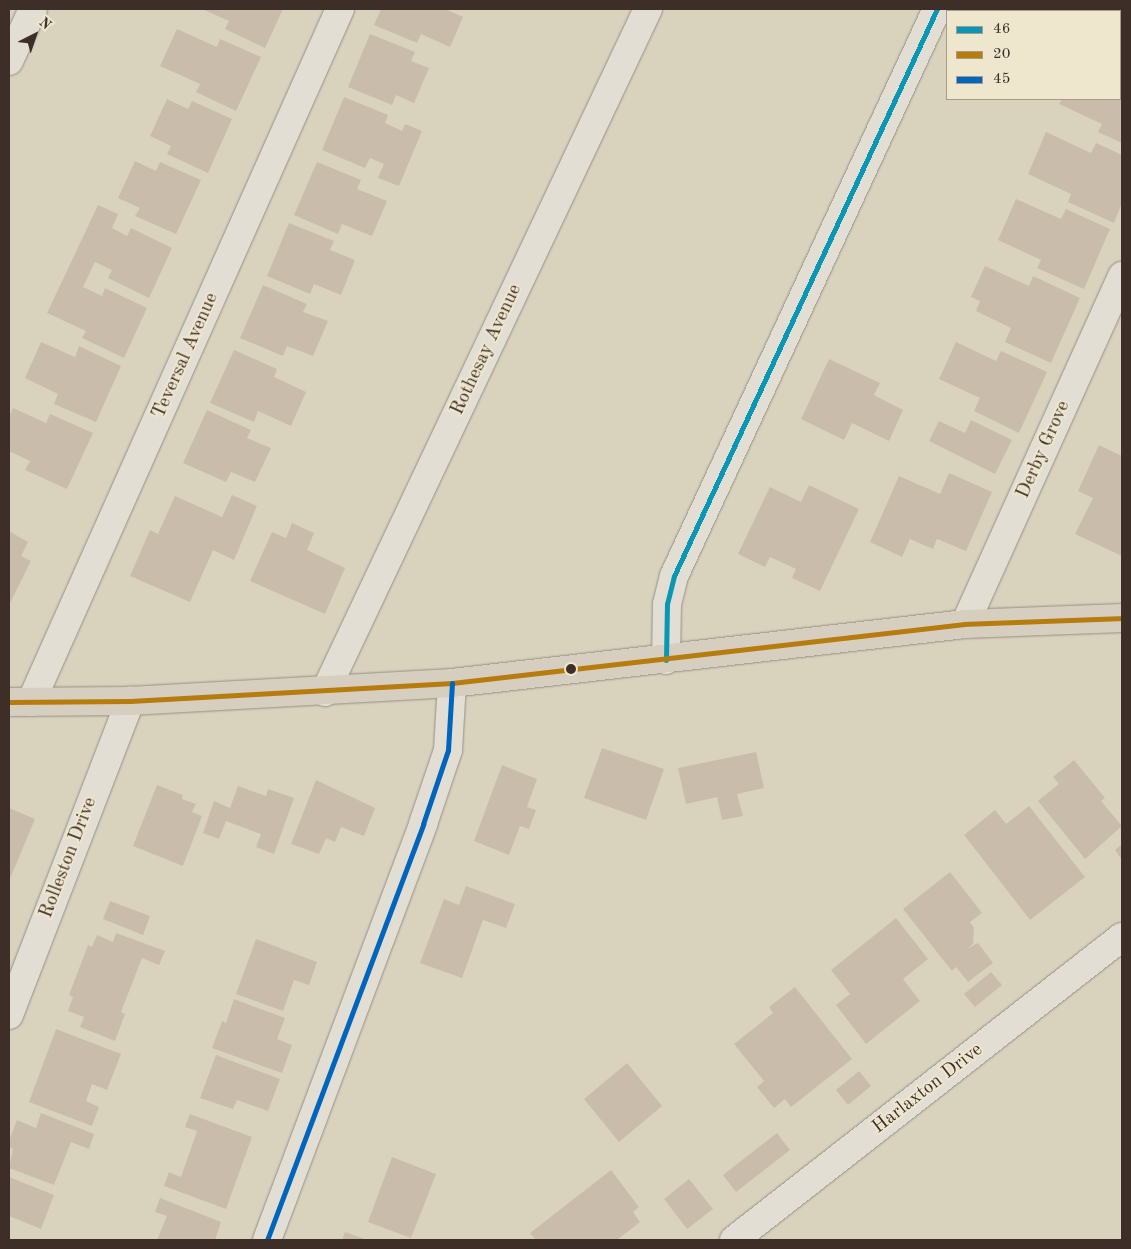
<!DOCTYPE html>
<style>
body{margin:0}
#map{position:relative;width:1131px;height:1249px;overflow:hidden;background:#d9d3be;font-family:"Old Standard TT",serif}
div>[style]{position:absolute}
.building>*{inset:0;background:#cabcab}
.roads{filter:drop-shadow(0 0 1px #959083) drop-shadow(0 0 1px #959083)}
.minor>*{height:28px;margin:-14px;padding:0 14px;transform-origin:14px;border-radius:14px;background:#e2ded4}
.primary>*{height:28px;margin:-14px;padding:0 14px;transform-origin:14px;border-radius:14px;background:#d6cfbf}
.bus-1>*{height:5px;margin:-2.5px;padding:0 2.5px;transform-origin:2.5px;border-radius:2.5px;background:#0997b5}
.bus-2>*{height:5px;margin:-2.5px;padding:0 2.5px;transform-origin:2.5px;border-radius:2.5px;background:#b67c0e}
.bus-3>*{height:5px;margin:-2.5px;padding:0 2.5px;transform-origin:2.5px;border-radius:2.5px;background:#0065bd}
.dots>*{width:14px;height:14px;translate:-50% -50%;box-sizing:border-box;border:2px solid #eee6cd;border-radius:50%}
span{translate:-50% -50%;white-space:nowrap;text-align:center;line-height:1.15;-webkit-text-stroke:4px #eee6cd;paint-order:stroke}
.street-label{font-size:19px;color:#3d2e28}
.frame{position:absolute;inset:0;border:10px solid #3d2e28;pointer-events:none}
.legend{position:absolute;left:946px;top:10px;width:175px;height:90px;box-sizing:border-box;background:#eee6cd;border:1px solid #a79c8b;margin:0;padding:6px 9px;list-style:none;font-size:15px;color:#3d2e28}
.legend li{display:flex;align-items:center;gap:10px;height:25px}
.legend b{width:25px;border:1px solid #a79c8b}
.north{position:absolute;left:10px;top:10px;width:50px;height:50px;-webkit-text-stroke:4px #eee6cd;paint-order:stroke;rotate:41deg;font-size:14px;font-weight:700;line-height:20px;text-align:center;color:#3d2e28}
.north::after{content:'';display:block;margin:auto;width:18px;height:22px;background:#3d2e28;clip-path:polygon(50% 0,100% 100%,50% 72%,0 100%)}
</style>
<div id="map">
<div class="building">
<i style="clip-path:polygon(202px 9px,283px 9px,265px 48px,225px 29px,229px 21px)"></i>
<i style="clip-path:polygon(381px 9px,445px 9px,463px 17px,450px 47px,421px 34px,417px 43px,374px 25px)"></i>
<i style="clip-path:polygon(177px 29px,217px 47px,220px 39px,261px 57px,236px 111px,196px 92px,200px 84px,160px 66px)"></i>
<i style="clip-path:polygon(370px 34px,415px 52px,411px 61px,429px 68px,414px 103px,396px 95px,392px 105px,348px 87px)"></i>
<i style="clip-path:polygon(1122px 37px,1122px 55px,1120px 54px)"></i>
<i style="clip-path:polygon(1122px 80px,1122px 143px,1098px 132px,1102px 124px,1059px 104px,1062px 99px,1120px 99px)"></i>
<i style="clip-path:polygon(344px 97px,388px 115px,385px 123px,402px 131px,405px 124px,422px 131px,399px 186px,378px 178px,384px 164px,370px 158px,365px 168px,322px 150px)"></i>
<i style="clip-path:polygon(167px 99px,188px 109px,192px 101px,232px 119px,208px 173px,167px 154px,171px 146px,150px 136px)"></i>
<i style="clip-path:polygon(1046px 132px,1091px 153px,1096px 143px,1122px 155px,1122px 203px,1114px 223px,1068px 202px,1071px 194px,1028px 174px)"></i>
<i style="clip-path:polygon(135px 161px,156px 171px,160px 162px,201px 180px,176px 234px,135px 216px,140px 208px,118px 198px)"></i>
<i style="clip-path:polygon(317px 162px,361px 180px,357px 189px,387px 201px,372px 236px,342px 224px,338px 234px,294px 215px)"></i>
<i style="clip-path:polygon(1016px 199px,1061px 219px,1066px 209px,1110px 229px,1084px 289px,1037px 268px,1041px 260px,998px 240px)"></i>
<i style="clip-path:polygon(98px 205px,118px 214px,112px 228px,127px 236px,131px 228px,172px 248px,149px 298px,108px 278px,112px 270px,95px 262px,83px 287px,102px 296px,105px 288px,147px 308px,124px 358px,82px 338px,86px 331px,47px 313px)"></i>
<i style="clip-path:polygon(289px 223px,334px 241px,330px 250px,355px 260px,341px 295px,314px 284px,310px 294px,267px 276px)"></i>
<i style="clip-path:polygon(985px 266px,1029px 286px,1033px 276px,1080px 298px,1051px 363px,1005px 342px,1011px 328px,976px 311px,980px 301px,971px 297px)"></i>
<i style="clip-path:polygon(263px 285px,307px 304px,303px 312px,328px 321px,313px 356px,287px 346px,283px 356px,240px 338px)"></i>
<i style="clip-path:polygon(41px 342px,75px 357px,79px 346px,121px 366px,96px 422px,54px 404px,58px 394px,25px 378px)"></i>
<i style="clip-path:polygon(956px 342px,996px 361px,1001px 351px,1047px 372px,1019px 433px,974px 411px,980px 398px,939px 379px)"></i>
<i style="clip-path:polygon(234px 350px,277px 369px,274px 377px,306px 392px,291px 426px,258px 411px,254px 422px,210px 403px)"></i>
<i style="clip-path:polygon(829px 359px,880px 383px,874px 395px,903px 410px,889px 441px,852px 423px,844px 440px,801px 419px)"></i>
<i style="clip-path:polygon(13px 408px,46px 423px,50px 414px,93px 433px,67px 489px,25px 470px,30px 461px,9px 451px,9px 417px)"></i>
<i style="clip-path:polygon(207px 410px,251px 430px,247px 438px,271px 448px,255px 482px,231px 472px,226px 482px,183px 463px)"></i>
<i style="clip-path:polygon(971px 420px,1012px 440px,995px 474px,929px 441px,939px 421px,965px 433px)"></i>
<i style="clip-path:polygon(1099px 445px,1122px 456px,1122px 556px,1075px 534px,1093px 498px,1078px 491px)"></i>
<i style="clip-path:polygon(949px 473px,992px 492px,966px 551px,937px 539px,933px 549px,910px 539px,902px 557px,870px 542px,899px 476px,940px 494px)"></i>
<i style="clip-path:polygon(809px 485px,859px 509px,820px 591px,792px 578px,796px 569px,770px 557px,765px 567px,738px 554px,770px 487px,801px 502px)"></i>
<i style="clip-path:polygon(232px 495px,257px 506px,234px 560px,213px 550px,190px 602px,130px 576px,150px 530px,158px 534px,175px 496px,222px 517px)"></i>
<i style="clip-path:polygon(292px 523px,314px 533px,307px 550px,345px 568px,325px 614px,250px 581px,272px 532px,286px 538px)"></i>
<i style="clip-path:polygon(9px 531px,28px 542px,21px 556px,31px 561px,9px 605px)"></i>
<i style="clip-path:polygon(602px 748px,664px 769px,646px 820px,584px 798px)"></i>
<i style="clip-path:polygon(756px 752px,764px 788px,737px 794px,743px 816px,722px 820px,717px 797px,686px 804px,678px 768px)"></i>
<i style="clip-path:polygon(1074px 760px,1105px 798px,1101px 801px,1122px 826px,1085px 859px,1038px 801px,1059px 784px,1053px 777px)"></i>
<i style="clip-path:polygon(502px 765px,537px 779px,527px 807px,536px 810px,529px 829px,520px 826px,509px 855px,474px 841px)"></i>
<i style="clip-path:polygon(316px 780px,375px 808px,364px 836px,341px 827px,335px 842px,326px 838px,319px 854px,291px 844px)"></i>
<i style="clip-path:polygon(157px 785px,183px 795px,182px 799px,196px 804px,192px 812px,202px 816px,183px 866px,133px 846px)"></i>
<i style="clip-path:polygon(238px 786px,266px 796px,268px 789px,294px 798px,274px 854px,256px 847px,261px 834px,226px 821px,219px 839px,203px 833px,214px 801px,230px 808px)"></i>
<i style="clip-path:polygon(1029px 806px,1085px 877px,1030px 920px,964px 835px,995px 810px,1006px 824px)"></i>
<i style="clip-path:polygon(9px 808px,35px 819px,9px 881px)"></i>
<i style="clip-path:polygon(1122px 844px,1122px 860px,1115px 850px)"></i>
<i style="clip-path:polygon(950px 872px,982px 913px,970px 922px,974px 928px,973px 944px,967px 949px,978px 943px,993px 963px,968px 982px,956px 967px,952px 971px,903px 909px)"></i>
<i style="clip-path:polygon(466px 886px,515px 904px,506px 928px,483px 920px,462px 978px,420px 963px,444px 899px,459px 905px)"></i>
<i style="clip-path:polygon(110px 901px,150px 916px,143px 935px,103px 919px)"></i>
<i style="clip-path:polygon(896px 918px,928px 959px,903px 979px,920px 1001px,866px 1044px,836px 1005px,850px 994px,831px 970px)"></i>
<i style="clip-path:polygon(116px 933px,165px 951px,159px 965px,142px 958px,121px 1012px,125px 1014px,115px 1041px,80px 1027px,84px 1017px,68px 1011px,73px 997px,69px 995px,88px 945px,92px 947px,97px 935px,113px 942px)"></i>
<i style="clip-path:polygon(256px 939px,317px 962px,309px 985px,294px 980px,283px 1011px,236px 994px)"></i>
<i style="clip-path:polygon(991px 972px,1002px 985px,975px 1007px,964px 994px)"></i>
<i style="clip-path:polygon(795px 987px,852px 1059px,791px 1107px,785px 1099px,774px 1108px,757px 1087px,764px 1081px,734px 1044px,773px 1013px,769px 1007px)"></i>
<i style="clip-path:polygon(234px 999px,285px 1018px,277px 1039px,292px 1045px,282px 1073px,212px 1048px,222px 1021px,226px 1023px)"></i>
<i style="clip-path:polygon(56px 1029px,121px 1054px,107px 1090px,92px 1084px,86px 1101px,99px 1107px,92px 1126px,29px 1102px)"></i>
<i style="clip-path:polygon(216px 1055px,280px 1079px,268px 1111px,237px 1100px,233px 1109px,200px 1098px)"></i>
<i style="clip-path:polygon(627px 1063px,662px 1106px,619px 1142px,584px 1099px)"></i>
<i style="clip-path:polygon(859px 1071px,871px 1086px,848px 1105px,836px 1090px)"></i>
<i style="clip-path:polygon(41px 1113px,94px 1134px,89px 1149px,71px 1142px,54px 1185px,9px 1168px,13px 1149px,9px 1147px,9px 1141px,17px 1120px,36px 1128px)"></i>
<i style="clip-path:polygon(190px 1114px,252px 1137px,226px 1209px,164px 1186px,169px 1172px,181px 1177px,197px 1131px,185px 1127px)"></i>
<i style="clip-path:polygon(777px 1133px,790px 1150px,736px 1192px,723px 1175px)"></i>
<i style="clip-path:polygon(392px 1157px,436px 1174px,411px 1238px,368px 1222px)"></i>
<i style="clip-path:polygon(611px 1170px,639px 1207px,633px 1212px,640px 1222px,617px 1240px,536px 1240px,530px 1233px)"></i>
<i style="clip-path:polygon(9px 1177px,54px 1195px,41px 1229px,9px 1216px)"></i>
<i style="clip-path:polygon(689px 1179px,713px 1209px,687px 1229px,664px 1199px)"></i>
<i style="clip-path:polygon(160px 1198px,221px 1222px,215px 1240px,157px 1240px,167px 1216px,155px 1212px)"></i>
<i style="clip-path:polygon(345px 1232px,367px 1240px,342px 1240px)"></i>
</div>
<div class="roads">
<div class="minor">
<i style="left:9px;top:61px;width:57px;rotate:-65.2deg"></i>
<i style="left:965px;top:624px;width:382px;rotate:-65.7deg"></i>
<i style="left:666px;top:660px;width:56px;rotate:-89deg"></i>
<i style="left:667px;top:604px;width:29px;rotate:-76deg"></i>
<i style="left:674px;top:576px;width:625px;rotate:-65.12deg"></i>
<i style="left:325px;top:692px;width:756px;rotate:-64.69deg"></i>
<i style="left:31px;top:702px;width:759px;rotate:-65.97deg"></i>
<i style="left:9px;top:1015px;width:337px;rotate:-68.9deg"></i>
<i style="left:267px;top:1240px;width:444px;rotate:-69.4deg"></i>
<i style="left:423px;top:824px;width:78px;rotate:-71.3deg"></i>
<i style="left:448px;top:750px;width:67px;rotate:-86.6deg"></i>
<i style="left:734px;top:1240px;width:492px;rotate:-38deg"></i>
</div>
<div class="primary">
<i style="left:9px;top:702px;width:121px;rotate:-0.5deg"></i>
<i style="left:130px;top:701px;width:323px;rotate:-3.2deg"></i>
<i style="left:452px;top:683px;width:516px;rotate:-6.56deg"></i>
<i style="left:965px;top:624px;width:157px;rotate:-2.2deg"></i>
</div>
</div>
<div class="bus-1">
<i style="left:666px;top:660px;width:56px;rotate:-89deg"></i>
<i style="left:667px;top:604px;width:29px;rotate:-76deg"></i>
<i style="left:674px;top:576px;width:625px;rotate:-65.12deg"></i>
</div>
<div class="bus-2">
<i style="left:9px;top:702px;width:121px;rotate:-0.5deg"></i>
<i style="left:130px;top:701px;width:323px;rotate:-3.2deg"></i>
<i style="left:452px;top:683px;width:516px;rotate:-6.56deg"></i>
<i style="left:965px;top:624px;width:157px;rotate:-2.2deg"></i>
</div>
<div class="bus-3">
<i style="left:267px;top:1240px;width:444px;rotate:-69.4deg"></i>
<i style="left:423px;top:824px;width:78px;rotate:-71.3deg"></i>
<i style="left:448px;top:750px;width:67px;rotate:-86.6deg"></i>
</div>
<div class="dots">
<i style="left:571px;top:669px;background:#3d2e28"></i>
</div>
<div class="street-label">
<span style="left:487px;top:350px;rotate:-65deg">Rothesay Avenue</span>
<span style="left:186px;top:356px;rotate:-66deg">Teversal Avenue</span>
<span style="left:1044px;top:450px;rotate:-66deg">Derby Grove</span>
<span style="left:69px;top:858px;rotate:-69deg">Rolleston Drive</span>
<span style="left:928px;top:1089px;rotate:-38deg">Harlaxton Drive</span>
</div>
<div class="frame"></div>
<ul class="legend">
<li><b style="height:6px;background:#0997b5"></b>46</li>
<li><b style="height:6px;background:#b67c0e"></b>20</li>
<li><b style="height:6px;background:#0065bd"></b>45</li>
</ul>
<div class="north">N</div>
</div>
